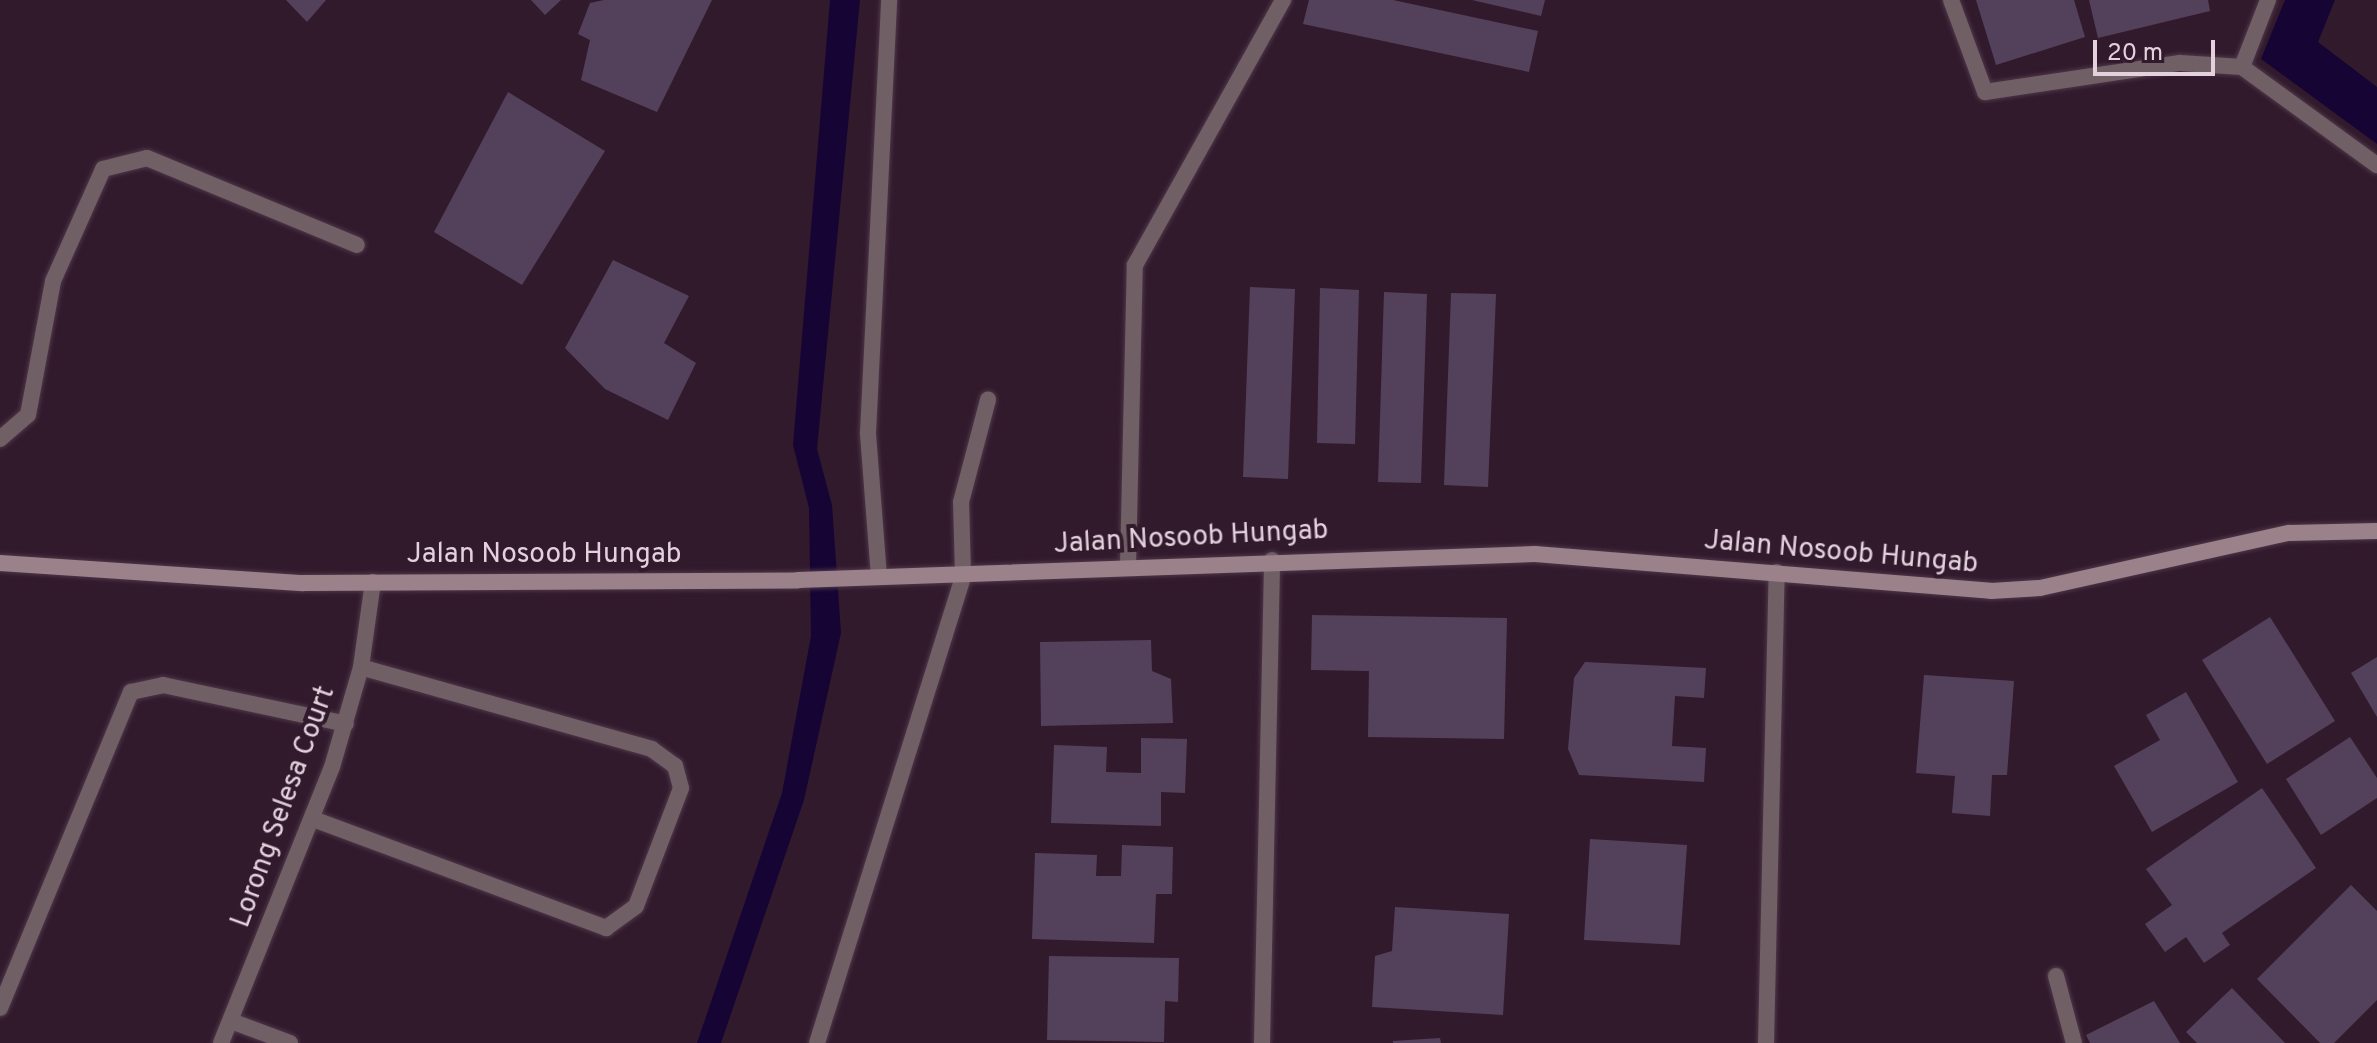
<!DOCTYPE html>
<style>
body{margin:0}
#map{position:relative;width:2377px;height:1043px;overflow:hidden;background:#321a2d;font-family:Overpass,sans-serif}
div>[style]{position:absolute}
.water>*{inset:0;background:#160435}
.building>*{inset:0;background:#53415b}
.roads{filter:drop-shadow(0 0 2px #4e3749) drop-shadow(0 0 2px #4e3749)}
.service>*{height:16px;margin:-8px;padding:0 8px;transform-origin:8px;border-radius:8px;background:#706065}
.minor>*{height:16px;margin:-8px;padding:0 8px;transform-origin:8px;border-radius:8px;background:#706065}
.secondary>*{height:16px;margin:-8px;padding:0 8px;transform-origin:8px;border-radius:8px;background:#9b828a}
span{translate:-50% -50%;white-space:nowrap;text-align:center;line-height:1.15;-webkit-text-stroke:8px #321a2d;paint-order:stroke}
.street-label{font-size:28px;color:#e3d2de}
.scale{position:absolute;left:2093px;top:40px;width:122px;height:36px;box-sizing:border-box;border:4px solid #e3d2de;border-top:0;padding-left:10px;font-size:24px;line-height:28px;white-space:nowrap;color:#e3d2de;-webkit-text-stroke:6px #321a2d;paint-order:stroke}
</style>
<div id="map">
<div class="water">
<i style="clip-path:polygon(830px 0,860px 0,817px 449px,832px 505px,841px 633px,804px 800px,721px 1043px,697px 1043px,782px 793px,811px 636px,809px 508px,793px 445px)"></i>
<i style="clip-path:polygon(2285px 0,2335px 0,2318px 42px,2377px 87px,2377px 144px,2261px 59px)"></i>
</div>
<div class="building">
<i style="clip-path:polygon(286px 0,326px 0,307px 22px)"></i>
<i style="clip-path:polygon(531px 0,561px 0,545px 15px)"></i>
<i style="clip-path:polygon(604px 0,712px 0,657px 112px,581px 80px,590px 40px,578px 34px,590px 3px)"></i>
<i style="clip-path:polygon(1309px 0,1393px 0,1538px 31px,1529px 72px,1303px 24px)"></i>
<i style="clip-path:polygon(1472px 0,1545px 0,1541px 16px)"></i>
<i style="clip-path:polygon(1976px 0,2074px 0,2085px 37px,1996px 65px)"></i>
<i style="clip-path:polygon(2089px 0,2208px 0,2210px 11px,2098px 38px)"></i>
<i style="clip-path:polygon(508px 92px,605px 151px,522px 285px,434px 232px)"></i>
<i style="clip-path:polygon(613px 260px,689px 296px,664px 343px,696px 363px,668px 420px,605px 389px,565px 348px)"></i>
<i style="clip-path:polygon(1250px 287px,1295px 289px,1288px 479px,1243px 477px)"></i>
<i style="clip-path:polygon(1320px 288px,1359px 290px,1355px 444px,1317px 443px)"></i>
<i style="clip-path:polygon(1384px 292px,1427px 294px,1421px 483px,1378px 482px)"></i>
<i style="clip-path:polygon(1451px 293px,1496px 294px,1488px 487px,1444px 485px)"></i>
<i style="clip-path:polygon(1312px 615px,1507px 618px,1504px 739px,1368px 737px,1369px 671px,1311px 670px)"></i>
<i style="clip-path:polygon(2270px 617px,2335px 721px,2267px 764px,2202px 660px)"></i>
<i style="clip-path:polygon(1151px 640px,1152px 671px,1171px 679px,1173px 723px,1041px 726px,1040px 642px)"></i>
<i style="clip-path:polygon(2377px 657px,2377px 717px,2351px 673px)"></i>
<i style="clip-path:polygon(1585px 662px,1706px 668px,1704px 698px,1675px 696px,1672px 746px,1706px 748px,1704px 782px,1579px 775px,1568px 749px,1574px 678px)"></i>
<i style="clip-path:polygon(1924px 675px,2014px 681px,2007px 775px,1992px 775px,1990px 816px,1952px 813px,1955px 776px,1916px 773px)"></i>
<i style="clip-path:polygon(2186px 692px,2238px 782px,2152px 832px,2114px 766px,2160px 740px,2146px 715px)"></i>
<i style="clip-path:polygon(2350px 737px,2377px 778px,2377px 798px,2321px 835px,2286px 779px)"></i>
<i style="clip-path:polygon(1141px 738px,1187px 739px,1185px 793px,1161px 792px,1161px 826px,1051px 823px,1054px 745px,1107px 747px,1106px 772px,1141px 773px)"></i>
<i style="clip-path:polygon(2262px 788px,2316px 868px,2222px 933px,2230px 945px,2204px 963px,2186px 937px,2165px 952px,2145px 924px,2172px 905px,2146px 869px)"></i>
<i style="clip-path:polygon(1590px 839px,1687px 845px,1680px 945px,1584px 940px)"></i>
<i style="clip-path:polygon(1122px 845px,1173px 847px,1172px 894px,1156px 894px,1154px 943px,1032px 939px,1035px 853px,1097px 855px,1096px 876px,1121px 876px)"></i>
<i style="clip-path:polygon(2351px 885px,2377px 911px,2377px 1000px,2334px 1043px,2320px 1043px,2257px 979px)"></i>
<i style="clip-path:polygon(1395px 907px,1509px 914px,1503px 1015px,1372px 1007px,1375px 956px,1392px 951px)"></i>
<i style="clip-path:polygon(1049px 956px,1179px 958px,1178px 1002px,1165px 1001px,1164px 1042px,1047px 1040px)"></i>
<i style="clip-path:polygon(2232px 988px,2285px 1043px,2197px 1043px,2186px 1032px)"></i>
<i style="clip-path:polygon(2154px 1001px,2180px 1043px,2090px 1043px,2086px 1035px)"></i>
<i style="clip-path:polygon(1440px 1038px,1441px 1043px,1393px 1043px,1393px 1041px)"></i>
</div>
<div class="roads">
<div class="service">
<i style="left:0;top:439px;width:37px;rotate:-41deg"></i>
<i style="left:28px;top:415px;width:136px;rotate:-79.4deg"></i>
<i style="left:53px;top:281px;width:123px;rotate:-65.9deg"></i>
<i style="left:103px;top:169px;width:45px;rotate:-14deg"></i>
<i style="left:147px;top:158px;width:227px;rotate:22.5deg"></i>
<i style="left:963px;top:576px;width:74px;rotate:-91.5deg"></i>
<i style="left:961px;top:502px;width:106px;rotate:-75.2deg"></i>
<i style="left:313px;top:819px;width:313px;rotate:20.4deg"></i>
<i style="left:606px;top:928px;width:37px;rotate:-36deg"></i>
<i style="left:636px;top:906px;width:126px;rotate:-69.1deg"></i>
<i style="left:681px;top:788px;width:23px;rotate:-105deg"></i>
<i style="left:675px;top:766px;width:29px;rotate:-144deg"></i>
<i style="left:652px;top:749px;width:302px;rotate:-164.3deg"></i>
<i style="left:0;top:1008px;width:342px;rotate:-67.5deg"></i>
<i style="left:131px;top:692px;width:33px;rotate:-12deg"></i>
<i style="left:163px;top:685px;width:187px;rotate:12deg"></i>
<i style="left:231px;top:1021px;width:63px;rotate:20.4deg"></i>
</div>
<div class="minor">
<i style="left:1951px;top:0;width:98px;rotate:69.7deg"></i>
<i style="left:1985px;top:92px;width:197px;rotate:-8.5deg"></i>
<i style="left:2180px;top:63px;width:62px;rotate:3.7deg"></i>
<i style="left:2242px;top:67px;width:167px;rotate:36deg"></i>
<i style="left:2242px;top:67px;width:72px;rotate:-68.8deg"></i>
<i style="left:1128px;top:565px;width:300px;rotate:-88.7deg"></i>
<i style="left:1135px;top:265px;width:304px;rotate:-60.8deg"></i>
<i style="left:879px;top:577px;width:144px;rotate:-94.4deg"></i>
<i style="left:868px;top:433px;width:434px;rotate:-87.2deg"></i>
<i style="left:2056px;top:976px;width:69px;rotate:75deg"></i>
<i style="left:221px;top:1043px;width:297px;rotate:-68.1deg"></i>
<i style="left:332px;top:767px;width:104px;rotate:-73.8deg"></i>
<i style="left:361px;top:667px;width:86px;rotate:-82deg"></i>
<i style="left:817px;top:1043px;width:489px;rotate:-72.6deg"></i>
<i style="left:1262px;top:1043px;width:483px;rotate:-88.8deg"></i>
<i style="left:1766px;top:1043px;width:471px;rotate:-88.7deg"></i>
</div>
<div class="secondary">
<i style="left:0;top:563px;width:304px;rotate:3.8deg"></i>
<i style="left:303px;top:583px;width:495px;rotate:-0.3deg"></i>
<i style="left:798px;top:580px;width:737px;rotate:-2.02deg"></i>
<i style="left:1535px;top:554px;width:457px;rotate:4.6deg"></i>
<i style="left:1991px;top:591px;width:49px;rotate:-3.5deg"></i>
<i style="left:2040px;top:588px;width:255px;rotate:-12.5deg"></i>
<i style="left:2289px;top:533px;width:88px;rotate:-1.3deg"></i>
</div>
</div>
<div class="street-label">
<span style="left:1191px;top:538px;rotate:-3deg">Jalan Nosoob Hungab</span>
<span style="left:1841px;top:553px;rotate:5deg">Jalan Nosoob Hungab</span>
<span style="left:544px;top:555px">Jalan Nosoob Hungab</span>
<span style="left:284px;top:807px;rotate:-70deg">Lorong Selesa Court</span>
</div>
<div class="scale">20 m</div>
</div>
